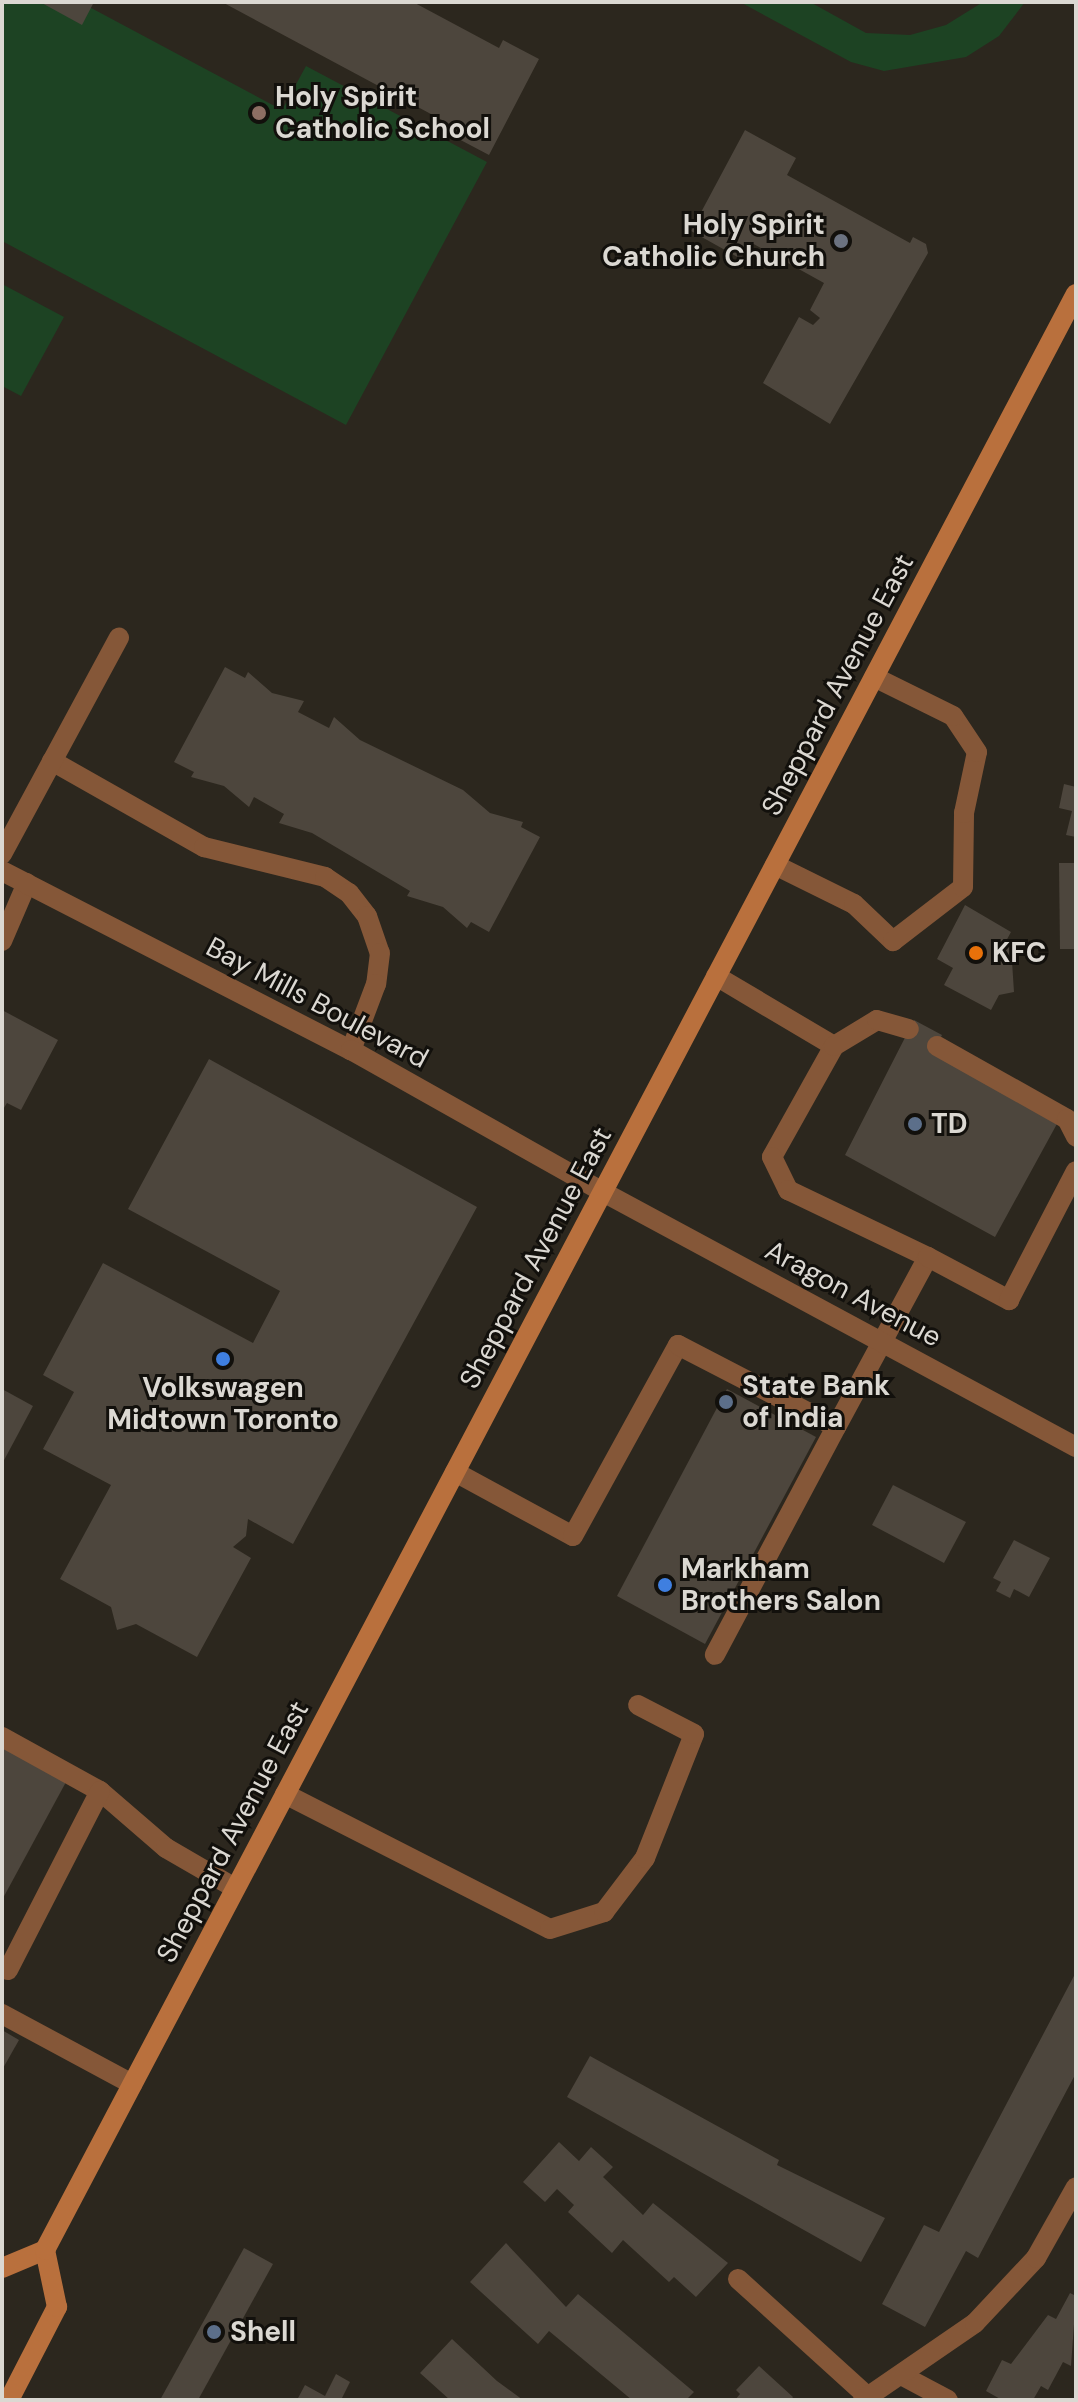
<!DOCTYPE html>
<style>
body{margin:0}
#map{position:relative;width:1078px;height:2402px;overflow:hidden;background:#2c271e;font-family:"DM Sans",sans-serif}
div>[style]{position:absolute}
.green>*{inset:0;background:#1d4323}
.building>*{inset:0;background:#4d463d}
.service>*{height:20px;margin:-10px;padding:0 10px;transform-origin:10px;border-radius:10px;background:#855738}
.minor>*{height:20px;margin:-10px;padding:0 10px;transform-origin:10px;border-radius:10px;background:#855738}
.tertiary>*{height:20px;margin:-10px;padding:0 10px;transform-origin:10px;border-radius:10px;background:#855738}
.secondary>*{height:20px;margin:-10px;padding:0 10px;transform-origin:10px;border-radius:10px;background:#b9703d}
.dots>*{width:22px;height:22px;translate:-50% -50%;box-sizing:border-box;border:4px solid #12100c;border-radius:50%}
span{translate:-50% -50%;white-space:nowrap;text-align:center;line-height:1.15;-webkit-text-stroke:6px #12100c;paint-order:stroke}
.poi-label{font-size:28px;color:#dbd8d2;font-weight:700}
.left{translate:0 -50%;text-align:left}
.right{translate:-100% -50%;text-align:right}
.street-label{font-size:28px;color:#dbd8d2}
.frame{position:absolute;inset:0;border:4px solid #dbd8d2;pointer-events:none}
</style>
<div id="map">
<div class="green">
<i style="clip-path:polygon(2px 2px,80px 2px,282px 110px,306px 66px,487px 162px,346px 425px,2px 241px)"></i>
<i style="clip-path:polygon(740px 2px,810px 2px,866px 33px,910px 35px,946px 25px,983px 2px,1025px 2px,999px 36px,966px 57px,884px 71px,851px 62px)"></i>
<i style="clip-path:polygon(2px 284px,64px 317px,21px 396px,2px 386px)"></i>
</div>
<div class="building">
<i style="clip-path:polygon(40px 2px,94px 2px,82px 25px)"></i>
<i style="clip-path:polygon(222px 2px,413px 2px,499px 48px,503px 40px,539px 59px,489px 155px,453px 136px,457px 128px)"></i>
<i style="clip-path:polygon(745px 130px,796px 158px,787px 175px,910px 243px,913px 237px,926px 244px,928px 253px,830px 424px,763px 383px,799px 317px,813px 325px,820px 318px,810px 310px,824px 283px,750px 242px,741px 259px,691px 231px)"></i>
<i style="clip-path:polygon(225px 667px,245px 678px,248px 672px,272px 693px,304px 701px,298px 712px,329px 728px,334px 717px,360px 740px,463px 790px,490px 813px,523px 822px,521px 827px,540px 837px,489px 932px,471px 922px,467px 928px,443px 907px,407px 896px,410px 891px,312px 833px,279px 823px,284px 814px,254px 797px,249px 807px,224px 786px,191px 777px,194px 772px,174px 762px)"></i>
<i style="clip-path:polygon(1064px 784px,1076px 787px,1076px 837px,1066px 835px,1072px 811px,1059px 808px)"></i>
<i style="clip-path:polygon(1059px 863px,1076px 863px,1076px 949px,1060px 949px)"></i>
<i style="clip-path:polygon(965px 905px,1011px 932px,1005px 943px,1011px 946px,1014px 992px,999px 995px,991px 1010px,944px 985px,953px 968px,937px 959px)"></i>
<i style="clip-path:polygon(2px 1010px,58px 1040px,21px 1110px,7px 1103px,2px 1111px)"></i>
<i style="clip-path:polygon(914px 1020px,942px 1035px,933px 1054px,1058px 1122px,995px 1237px,845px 1155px)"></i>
<i style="clip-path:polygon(209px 1059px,477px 1207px,293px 1544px,248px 1519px,246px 1536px,233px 1547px,251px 1558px,197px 1657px,136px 1624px,117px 1630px,111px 1607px,60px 1579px,111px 1485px,43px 1449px,74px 1392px,43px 1375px,103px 1263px,253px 1343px,280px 1291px,128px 1209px)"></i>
<i style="clip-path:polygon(2px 1389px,33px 1406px,2px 1464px)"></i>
<i style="clip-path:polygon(727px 1389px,816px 1437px,705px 1644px,617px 1596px)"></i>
<i style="clip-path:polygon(893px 1485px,966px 1522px,944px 1563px,872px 1525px)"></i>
<i style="clip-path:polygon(1014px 1540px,1050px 1558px,1029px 1597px,1014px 1589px,1010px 1598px,996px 1591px,1001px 1582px,993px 1578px)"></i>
<i style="clip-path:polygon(2px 1747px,66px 1782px,2px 1900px)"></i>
<i style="clip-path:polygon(1076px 1972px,1076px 2073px,978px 2258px,966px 2251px,925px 2327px,882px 2304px,924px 2225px,939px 2232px)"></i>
<i style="clip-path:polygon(2px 2030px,19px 2040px,2px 2070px)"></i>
<i style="clip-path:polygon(590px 2056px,779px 2160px,777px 2165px,885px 2218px,861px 2262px,567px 2097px)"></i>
<i style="clip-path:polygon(559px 2142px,579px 2161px,591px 2147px,613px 2167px,603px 2177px,643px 2215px,653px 2203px,728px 2263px,696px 2297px,674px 2277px,669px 2282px,623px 2240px,612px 2253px,568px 2212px,574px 2205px,557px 2189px,545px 2202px,523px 2182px)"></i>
<i style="clip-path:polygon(506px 2243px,566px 2307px,578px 2294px,694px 2392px,686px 2400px,632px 2400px,549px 2331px,538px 2344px,470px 2282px)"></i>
<i style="clip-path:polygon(244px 2248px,273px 2264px,198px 2400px,160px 2400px)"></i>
<i style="clip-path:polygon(1070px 2293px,1076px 2296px,1071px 2366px,1063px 2362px,1048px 2390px,1041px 2386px,1033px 2400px,1002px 2400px,986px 2391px,1002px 2360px,1011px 2364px,1048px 2315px,1056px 2319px)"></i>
<i style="clip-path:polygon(452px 2339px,497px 2381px,523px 2400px,450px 2400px,420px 2373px)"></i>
<i style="clip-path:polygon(759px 2366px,793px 2397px,791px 2400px,735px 2400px,740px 2394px,736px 2390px)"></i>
<i style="clip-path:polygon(336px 2374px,350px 2382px,341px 2400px,297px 2400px,305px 2385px,325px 2396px)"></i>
</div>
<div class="service">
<i style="left:52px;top:761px;width:175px;rotate:29.5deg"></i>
<i style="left:204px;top:847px;width:125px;rotate:13.9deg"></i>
<i style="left:325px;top:877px;width:29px;rotate:34deg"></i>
<i style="left:349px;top:893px;width:29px;rotate:52deg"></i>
<i style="left:367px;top:916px;width:39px;rotate:71deg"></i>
<i style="left:380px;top:953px;width:31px;rotate:97deg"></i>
<i style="left:376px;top:984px;width:71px;rotate:110.7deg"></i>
<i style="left:2px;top:854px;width:246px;rotate:-61.6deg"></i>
<i style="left:775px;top:865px;width:88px;rotate:26.3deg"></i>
<i style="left:854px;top:904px;width:54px;rotate:43.5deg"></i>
<i style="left:893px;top:941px;width:88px;rotate:-37.6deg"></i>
<i style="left:963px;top:887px;width:74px;rotate:-89.2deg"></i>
<i style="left:964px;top:813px;width:62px;rotate:-78deg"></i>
<i style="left:977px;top:752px;width:43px;rotate:-123.7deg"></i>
<i style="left:953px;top:716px;width:88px;rotate:-153.7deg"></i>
<i style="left:2px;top:941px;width:63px;rotate:-66.7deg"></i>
<i style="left:716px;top:976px;width:137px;rotate:30.7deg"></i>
<i style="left:834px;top:1046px;width:127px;rotate:119.2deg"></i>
<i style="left:772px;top:1157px;width:37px;rotate:64deg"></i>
<i style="left:788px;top:1190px;width:155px;rotate:25.6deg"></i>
<i style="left:928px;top:1257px;width:193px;rotate:118.4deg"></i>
<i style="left:834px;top:1046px;width:50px;rotate:-31.2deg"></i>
<i style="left:877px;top:1020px;width:33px;rotate:16deg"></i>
<i style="left:937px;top:1046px;width:149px;rotate:29.3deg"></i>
<i style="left:1067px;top:1119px;width:20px;rotate:63deg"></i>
<i style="left:928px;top:1257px;width:92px;rotate:28deg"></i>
<i style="left:1009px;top:1300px;width:145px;rotate:-62.6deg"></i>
<i style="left:455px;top:1472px;width:134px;rotate:28.5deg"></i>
<i style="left:573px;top:1536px;width:218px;rotate:-61.2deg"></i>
<i style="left:678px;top:1345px;width:178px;rotate:27.4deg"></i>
<i style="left:836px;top:1427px;width:258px;rotate:118deg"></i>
<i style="left:2px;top:1737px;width:112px;rotate:28.9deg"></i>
<i style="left:100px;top:1791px;width:87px;rotate:40.8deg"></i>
<i style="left:166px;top:1848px;width:80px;rotate:30.1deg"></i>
<i style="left:285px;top:1794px;width:297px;rotate:27deg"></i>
<i style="left:550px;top:1929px;width:57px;rotate:-17.5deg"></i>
<i style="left:604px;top:1912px;width:68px;rotate:-52.8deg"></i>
<i style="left:645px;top:1858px;width:133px;rotate:-68.4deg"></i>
<i style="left:694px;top:1734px;width:63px;rotate:-152.6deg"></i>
<i style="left:8px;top:1970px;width:201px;rotate:-62.8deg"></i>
<i style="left:2px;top:2014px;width:148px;rotate:28.3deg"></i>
<i style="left:738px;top:2279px;width:174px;rotate:42.2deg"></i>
<i style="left:901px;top:2375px;width:53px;rotate:28deg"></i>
<i style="left:863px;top:2400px;width:136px;rotate:-34.5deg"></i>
<i style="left:975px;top:2323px;width:89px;rotate:-46.8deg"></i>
<i style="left:1036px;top:2258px;width:81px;rotate:-60.6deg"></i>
</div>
<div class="minor">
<i style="left:603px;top:1192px;width:537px;rotate:28.33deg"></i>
</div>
<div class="tertiary">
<i style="left:2px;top:871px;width:392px;rotate:27.2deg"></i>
<i style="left:351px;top:1050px;width:289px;rotate:29.4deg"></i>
</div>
<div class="secondary">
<i style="left:2px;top:2268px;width:47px;rotate:-22.7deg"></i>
<i style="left:9px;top:2400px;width:105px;rotate:-62.7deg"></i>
<i style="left:57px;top:2307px;width:58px;rotate:-101.9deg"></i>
<i style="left:45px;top:2250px;width:2211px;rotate:-62.21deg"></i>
</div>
<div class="dots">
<i style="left:259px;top:113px;background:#8d6e63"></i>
<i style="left:841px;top:241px;background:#6b7280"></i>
<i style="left:976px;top:953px;background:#e8710a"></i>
<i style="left:915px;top:1124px;background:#5c6f8a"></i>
<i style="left:223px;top:1359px;background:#3f7fe0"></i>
<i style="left:726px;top:1402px;background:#5c6f8a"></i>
<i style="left:665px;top:1585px;background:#3f7fe0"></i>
<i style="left:214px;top:2332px;background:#5c6f8a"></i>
</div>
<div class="poi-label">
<span class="left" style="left:275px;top:113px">Holy Spirit<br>Catholic School</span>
<span class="right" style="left:825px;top:241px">Holy Spirit<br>Catholic Church</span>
<span class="left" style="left:992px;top:953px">KFC</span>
<span class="left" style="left:931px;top:1124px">TD</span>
<span class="left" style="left:742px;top:1402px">State Bank<br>of India</span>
<span style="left:223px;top:1404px">Volkswagen<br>Midtown Toronto</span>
<span class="left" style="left:681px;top:1585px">Markham<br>Brothers Salon</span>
<span class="left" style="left:230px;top:2332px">Shell</span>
</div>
<div class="street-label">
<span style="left:838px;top:685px;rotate:-62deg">Sheppard Avenue East</span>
<span style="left:317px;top:1003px;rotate:28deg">Bay Mills Boulevard</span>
<span style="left:536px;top:1258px;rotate:-62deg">Sheppard Avenue East</span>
<span style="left:853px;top:1294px;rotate:28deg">Aragon Avenue</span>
<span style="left:233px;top:1832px;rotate:-62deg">Sheppard Avenue East</span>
</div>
<div class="frame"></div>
</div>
